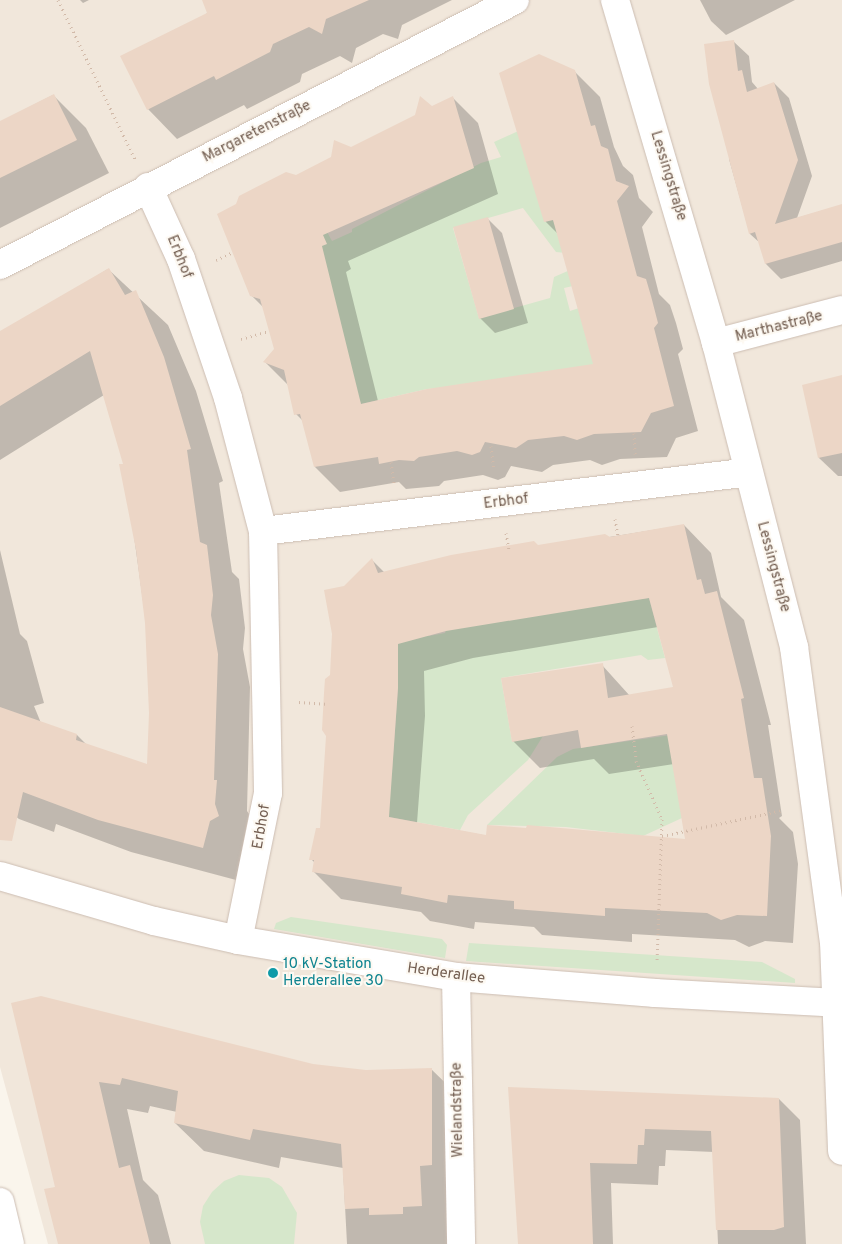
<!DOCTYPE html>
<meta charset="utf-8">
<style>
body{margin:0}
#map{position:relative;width:842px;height:1244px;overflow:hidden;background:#faf5ec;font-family:Overpass,sans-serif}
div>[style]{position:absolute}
.residential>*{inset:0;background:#f1e7db}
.green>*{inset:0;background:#d6e7cb}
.shadow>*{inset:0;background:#0003}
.building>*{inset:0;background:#ecd6c6}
.path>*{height:3px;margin-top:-1.5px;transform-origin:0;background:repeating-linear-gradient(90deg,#d2baa9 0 1px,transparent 0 5px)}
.roads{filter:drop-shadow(0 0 1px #ccbdb2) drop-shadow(0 0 1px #ccbdb2)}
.minor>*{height:28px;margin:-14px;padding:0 14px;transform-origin:14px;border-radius:14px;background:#fff}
.dots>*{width:14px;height:14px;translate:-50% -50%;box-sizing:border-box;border:2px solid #fdf9f2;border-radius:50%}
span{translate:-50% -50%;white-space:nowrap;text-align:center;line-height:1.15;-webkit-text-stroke:4px #fdf9f2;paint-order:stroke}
.street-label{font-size:15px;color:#735e51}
.culture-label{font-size:15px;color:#0d838f}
.left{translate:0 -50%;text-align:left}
</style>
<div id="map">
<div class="residential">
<i style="clip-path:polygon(0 0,842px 0,842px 1244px,48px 1244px,0 1067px)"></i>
</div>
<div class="green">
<i style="clip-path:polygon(527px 127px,545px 222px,553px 220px,566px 253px,556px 252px,523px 208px,453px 228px,479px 318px,550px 298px,554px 277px,570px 270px,573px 286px,564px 288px,570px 311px,579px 308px,597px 377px,427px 389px,361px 404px,297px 243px,326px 230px,332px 241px,352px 232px,352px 229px,416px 196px,481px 163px,501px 157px,494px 142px)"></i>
<i style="clip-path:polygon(649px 598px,665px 658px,648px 660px,641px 655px,501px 678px,512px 741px,543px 736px,528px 760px,468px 815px,460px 830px,378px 815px,392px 771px,398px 688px,397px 625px,423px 631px,429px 636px,445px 633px,448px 625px)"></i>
<i style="clip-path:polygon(671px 735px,682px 818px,643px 836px,566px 827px,487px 825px,557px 757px,573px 749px)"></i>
<i style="clip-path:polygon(291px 917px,442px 939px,447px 945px,445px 958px,274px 929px,276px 923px)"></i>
<i style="clip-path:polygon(469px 943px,762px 962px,795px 979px,795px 983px,466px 961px)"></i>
<i style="clip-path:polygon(239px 1175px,269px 1178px,282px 1187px,297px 1213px,294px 1244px,205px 1244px,200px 1222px,203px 1206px,212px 1192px,224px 1181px)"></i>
</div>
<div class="shadow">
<i style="clip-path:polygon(80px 0,89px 0,83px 3px)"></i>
<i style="clip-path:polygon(215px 0,452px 0,402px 25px,398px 39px,383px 34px,356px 48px,352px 63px,340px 56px,302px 74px,300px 82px,247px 109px,244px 105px,177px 139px,148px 109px)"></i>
<i style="clip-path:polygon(700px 0,795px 0,726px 35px,711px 21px)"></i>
<i style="clip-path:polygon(733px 41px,749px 56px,752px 82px,758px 89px,774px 83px,789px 98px,812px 176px,797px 218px,842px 205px,842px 261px,781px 279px,766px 264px,760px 243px,750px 234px,729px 159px)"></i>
<i style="clip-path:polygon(574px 71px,600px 97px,614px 147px,623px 166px,633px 175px,639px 198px,653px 212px,642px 227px,659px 294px,670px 305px,676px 323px,683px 349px,678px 354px,698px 431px,676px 438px,667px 457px,620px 459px,602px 465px,590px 460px,553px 465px,542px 472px,511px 466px,505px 477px,498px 480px,483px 475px,444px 481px,439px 486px,406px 489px,399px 482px,340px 492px,315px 467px,304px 422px,296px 414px,289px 386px,265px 362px,276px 349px,263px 307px,251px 295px,296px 177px,453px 98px,478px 123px,498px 194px,348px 261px,351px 269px,346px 272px,378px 401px,595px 365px,558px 234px,545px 221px)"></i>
<i style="clip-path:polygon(53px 95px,86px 128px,109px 173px,0 228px,0 122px)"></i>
<i style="clip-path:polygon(487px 218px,502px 233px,528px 323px,495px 333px,480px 318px)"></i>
<i style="clip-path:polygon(108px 269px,168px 325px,196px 391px,223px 481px,219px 483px,232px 572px,239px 579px,245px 628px,243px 649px,250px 687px,247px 811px,249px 814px,236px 880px,131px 852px,56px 824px,54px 832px,19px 819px,0 804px,0 550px,20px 634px,27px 641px,44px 703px,34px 706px,41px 723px,77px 735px,87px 745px,149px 766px,151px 713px,146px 623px,124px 464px,104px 395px,0 460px,0 335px)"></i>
<i style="clip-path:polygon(842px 377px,842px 476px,838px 476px,819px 458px)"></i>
<i style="clip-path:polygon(evenodd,684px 525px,711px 553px,721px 597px,744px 620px,771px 725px,768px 725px,782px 816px,779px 818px,793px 832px,798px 864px,793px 943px,765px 941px,749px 947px,735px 940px,632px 934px,632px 942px,542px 935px,534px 927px,475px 922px,474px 929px,430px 921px,421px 912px,341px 899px,314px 872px,315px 863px,311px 859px,321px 830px,331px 676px,345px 588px,372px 560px,385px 573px,684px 525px,658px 627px,674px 688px,630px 696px,602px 665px,513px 741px,540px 768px,594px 759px,609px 774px,674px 764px,687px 840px,488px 836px,417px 823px,425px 716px,424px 671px,473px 658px,658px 627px)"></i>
<i style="clip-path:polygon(13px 1004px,313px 1065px,366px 1071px,431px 1069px,460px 1097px,450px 1244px,347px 1244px,343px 1168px,281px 1157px,279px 1168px,204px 1151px,175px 1123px,177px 1112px,150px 1106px,148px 1113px,127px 1109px,143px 1180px,158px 1195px,171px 1244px,60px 1244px,56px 1188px)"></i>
<i style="clip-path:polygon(509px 1088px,779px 1099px,800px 1120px,806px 1244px,718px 1244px,714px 1152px,666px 1150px,665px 1166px,659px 1166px,658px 1185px,611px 1183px,613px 1244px,519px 1244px)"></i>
</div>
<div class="building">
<i style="clip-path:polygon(202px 0,369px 0,326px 19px,322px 34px,309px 27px,273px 44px,270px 52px,216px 80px,214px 76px,147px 110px,120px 56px,207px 13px)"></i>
<i style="clip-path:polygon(734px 40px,738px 71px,742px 70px,747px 92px,774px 82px,798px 160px,775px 224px,842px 204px,842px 242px,765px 264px,755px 232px,749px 234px,709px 84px,704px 44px)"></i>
<i style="clip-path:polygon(539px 54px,575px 70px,591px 126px,595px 125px,601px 146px,608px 149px,616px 181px,629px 186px,617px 201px,637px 276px,646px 279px,651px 296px,658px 323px,654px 328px,674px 406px,651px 413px,641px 432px,594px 434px,577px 440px,564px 436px,528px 440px,516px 448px,485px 442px,480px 452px,472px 455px,457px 451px,419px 457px,414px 461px,399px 460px,379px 464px,378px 457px,314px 467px,300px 414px,294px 415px,284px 370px,263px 362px,274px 349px,260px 299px,250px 296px,217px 214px,236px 204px,239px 196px,286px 172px,296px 175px,331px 157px,334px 140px,351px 147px,415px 115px,420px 96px,432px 106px,453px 96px,474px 168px,323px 235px,327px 244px,322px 246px,361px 404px,427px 389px,593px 364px,553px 220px,544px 222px,499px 73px)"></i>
<i style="clip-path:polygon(54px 94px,77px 140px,0 178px,0 121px)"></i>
<i style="clip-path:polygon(488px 217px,514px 309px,479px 319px,453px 227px)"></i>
<i style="clip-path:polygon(109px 268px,125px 295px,136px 290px,164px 357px,191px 449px,187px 450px,200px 542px,207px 545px,213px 595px,211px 615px,218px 654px,214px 780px,217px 780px,215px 804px,219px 816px,210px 821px,203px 848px,98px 820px,23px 792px,12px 841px,0 840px,0 707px,77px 734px,76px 740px,147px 764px,149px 713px,145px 623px,136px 550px,119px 464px,123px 464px,90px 351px,0 406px,0 331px)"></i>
<i style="clip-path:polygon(842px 375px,842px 453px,818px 458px,802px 385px)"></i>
<i style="clip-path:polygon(evenodd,684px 524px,697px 580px,701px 579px,705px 594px,717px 591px,744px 698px,741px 699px,754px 778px,762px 778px,771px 836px,767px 916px,737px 915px,721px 920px,707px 913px,605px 908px,605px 916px,514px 909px,514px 901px,448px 895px,447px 903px,401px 894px,402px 887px,312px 872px,314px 860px,309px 860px,316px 828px,320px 828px,326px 736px,322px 730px,324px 693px,325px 679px,330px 675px,332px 634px,324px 590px,344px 586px,372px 558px,378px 573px,451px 555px,534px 541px,538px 545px,605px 534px,610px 537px,684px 524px,649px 598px,673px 687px,608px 698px,603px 663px,501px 678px,512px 742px,578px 730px,581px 748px,667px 734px,685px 839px,527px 825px,526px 828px,487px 825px,486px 835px,389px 817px,398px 688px,398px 644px,446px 631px,649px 598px)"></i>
<i style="clip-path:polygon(41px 996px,313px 1064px,366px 1070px,432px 1068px,432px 1165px,420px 1166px,422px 1206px,403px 1207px,403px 1214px,369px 1215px,369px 1208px,345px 1209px,341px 1144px,253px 1129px,250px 1140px,174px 1123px,178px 1091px,122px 1078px,120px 1085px,99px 1082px,119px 1168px,130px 1165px,150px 1244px,58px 1244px,44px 1189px,55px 1187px,11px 1003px)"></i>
<i style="clip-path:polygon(508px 1087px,779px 1098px,784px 1227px,774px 1230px,716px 1230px,711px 1131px,645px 1129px,644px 1145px,638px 1145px,637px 1164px,590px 1163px,593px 1244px,518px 1244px)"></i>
</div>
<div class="path">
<i style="left:58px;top:0;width:177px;rotate:64.2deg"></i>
<i style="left:216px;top:260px;width:19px;rotate:-25deg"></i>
<i style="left:241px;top:339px;width:29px;rotate:-16deg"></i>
<i style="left:634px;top:433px;width:21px;rotate:87deg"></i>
<i style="left:491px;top:446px;width:24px;rotate:83deg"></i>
<i style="left:391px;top:462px;width:22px;rotate:82deg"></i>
<i style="left:615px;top:519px;width:17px;rotate:80deg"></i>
<i style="left:506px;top:533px;width:17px;rotate:80deg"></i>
<i style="left:299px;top:702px;width:30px;rotate:4deg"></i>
<i style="left:632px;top:726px;width:35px;rotate:83deg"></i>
<i style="left:636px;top:761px;width:64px;rotate:65.9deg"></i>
<i style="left:662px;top:819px;width:141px;rotate:92deg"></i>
<i style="left:662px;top:836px;width:124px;rotate:-12.1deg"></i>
</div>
<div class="roads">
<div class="minor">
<i style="left:615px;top:0;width:358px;rotate:73.6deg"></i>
<i style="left:716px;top:343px;width:314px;rotate:75.6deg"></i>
<i style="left:794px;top:647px;width:297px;rotate:82.3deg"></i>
<i style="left:834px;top:941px;width:210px;rotate:87.8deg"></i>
<i style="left:148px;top:187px;width:79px;rotate:65.4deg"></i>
<i style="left:181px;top:259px;width:147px;rotate:71.3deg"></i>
<i style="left:228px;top:398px;width:138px;rotate:75.3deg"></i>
<i style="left:263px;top:531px;width:262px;rotate:88.9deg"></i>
<i style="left:268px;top:793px;width:150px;rotate:101.5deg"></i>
<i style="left:0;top:265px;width:579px;rotate:-27.23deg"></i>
<i style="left:716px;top:343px;width:130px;rotate:-14.7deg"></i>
<i style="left:263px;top:531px;width:489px;rotate:-6.9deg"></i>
<i style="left:0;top:876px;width:160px;rotate:16.3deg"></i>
<i style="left:154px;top:921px;width:86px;rotate:12.7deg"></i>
<i style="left:238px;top:940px;width:221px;rotate:9.6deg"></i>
<i style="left:456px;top:977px;width:200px;rotate:4.6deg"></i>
<i style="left:655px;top:993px;width:187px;rotate:3.1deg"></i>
<i style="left:456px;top:977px;width:267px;rotate:88.9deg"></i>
<i style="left:0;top:1202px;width:43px;rotate:76.6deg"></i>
</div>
</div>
<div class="dots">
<i style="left:273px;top:973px;background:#0f9aa8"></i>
</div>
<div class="street-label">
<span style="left:257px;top:132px;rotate:-27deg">Margaretenstraße</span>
<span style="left:668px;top:176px;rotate:73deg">Lessingstraße</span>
<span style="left:179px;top:257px;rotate:68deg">Erbhof</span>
<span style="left:779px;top:327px;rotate:-14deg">Marthastraße</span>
<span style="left:506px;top:502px;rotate:-7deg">Erbhof</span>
<span style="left:773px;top:567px;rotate:75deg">Lessingstraße</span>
<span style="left:262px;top:827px;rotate:-80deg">Erbhof</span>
<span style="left:446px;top:974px;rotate:8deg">Herderallee</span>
<span style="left:458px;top:1110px;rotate:-91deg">Wielandstraße</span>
</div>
<div class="culture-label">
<span class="left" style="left:283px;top:973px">10 kV-Station<br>Herderallee 30</span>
</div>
</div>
